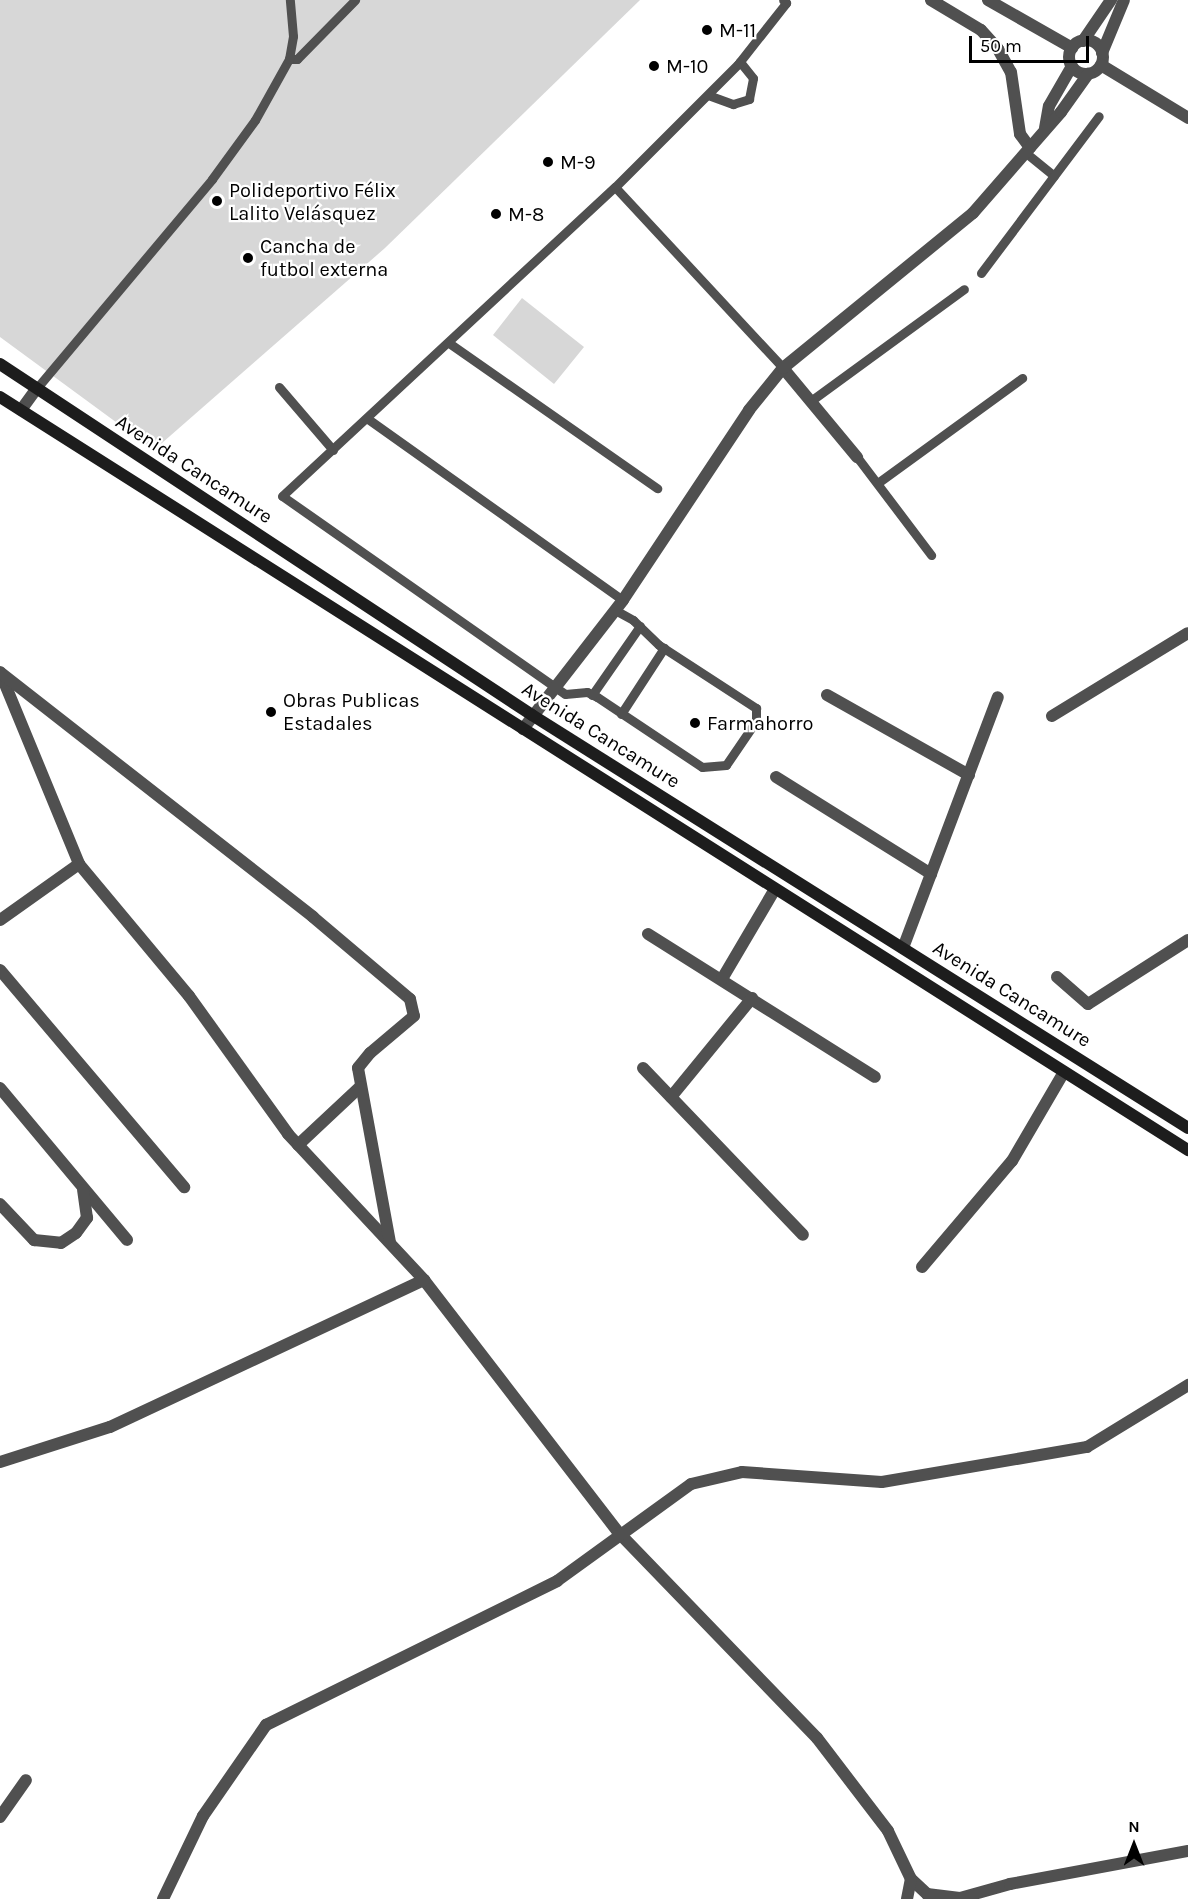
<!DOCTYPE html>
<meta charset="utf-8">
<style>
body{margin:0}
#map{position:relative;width:1188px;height:1899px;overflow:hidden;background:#fff;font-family:Karla,sans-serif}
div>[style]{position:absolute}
.green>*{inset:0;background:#d7d7d7}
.lane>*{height:9px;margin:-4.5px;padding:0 4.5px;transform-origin:4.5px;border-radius:4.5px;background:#505050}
.street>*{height:12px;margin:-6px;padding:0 6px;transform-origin:6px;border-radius:6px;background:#505050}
.street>.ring{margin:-6px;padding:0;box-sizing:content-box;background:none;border:12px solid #505050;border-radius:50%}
.secondary>*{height:12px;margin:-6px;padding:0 6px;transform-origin:6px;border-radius:6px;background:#1d1d1d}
.dots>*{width:16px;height:16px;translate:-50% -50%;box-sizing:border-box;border:3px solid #fff;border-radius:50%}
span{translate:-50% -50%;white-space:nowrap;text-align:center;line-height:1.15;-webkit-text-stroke:4.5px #fff;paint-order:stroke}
.poi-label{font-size:20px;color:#000}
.left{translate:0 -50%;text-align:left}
.street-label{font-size:20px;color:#000}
.north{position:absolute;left:1104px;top:1815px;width:60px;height:60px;-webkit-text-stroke:4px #fff;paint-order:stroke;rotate:0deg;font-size:16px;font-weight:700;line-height:24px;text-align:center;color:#000}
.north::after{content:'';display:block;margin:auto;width:21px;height:27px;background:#000;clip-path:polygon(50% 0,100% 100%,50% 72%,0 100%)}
.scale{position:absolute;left:969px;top:36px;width:120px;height:27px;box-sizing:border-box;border:3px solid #000;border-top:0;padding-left:8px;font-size:18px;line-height:21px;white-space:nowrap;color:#000;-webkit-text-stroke:4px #fff;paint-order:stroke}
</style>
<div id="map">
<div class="green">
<i style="clip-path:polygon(0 0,640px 0,385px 248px,154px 450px,0 337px)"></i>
<i style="clip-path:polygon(522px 298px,584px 347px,554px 384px,493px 335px)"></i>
</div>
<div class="lane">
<i style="left:289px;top:59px;width:8px"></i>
<i style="left:297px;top:59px;width:83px;rotate:-45.5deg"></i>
<i style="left:708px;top:95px;width:27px;rotate:20deg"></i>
<i style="left:733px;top:104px;width:17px;rotate:-17deg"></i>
<i style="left:749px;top:99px;width:21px;rotate:-79deg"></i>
<i style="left:753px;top:78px;width:21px;rotate:-129deg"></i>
<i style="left:1026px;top:153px;width:36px;rotate:39deg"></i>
<i style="left:615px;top:187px;width:247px;rotate:47.1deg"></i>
<i style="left:981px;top:273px;width:196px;rotate:-53.1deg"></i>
<i style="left:449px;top:343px;width:254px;rotate:34.9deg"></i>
<i style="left:279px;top:387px;width:83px;rotate:49.4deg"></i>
<i style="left:36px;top:389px;width:274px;rotate:-50deg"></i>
<i style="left:212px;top:179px;width:73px;rotate:-53.9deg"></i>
<i style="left:255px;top:120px;width:70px;rotate:-60.9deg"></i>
<i style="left:289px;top:59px;width:23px;rotate:-80deg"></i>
<i style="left:293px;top:36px;width:36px;rotate:-95deg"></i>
<i style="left:812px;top:400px;width:188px;rotate:-36.1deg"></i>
<i style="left:368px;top:419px;width:313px;rotate:35.4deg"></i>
<i style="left:857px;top:457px;width:123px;rotate:52.9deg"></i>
<i style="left:879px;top:482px;width:177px;rotate:-36deg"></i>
<i style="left:615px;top:610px;width:21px;rotate:29deg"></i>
<i style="left:633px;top:620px;width:36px;rotate:44deg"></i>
<i style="left:659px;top:645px;width:116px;rotate:33deg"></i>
<i style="left:756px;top:708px;width:13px;rotate:90deg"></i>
<i style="left:756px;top:721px;width:53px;rotate:124.3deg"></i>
<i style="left:726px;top:765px;width:24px;rotate:175deg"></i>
<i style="left:702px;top:767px;width:126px;rotate:-146.3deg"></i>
<i style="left:597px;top:697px;width:11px;rotate:-153deg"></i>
<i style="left:587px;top:692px;width:22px;rotate:175deg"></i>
<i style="left:565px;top:694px;width:345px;rotate:-145deg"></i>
<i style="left:282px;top:496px;width:454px;rotate:-42.9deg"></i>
<i style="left:615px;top:187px;width:174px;rotate:-45deg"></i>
<i style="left:738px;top:64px;width:78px;rotate:-51.8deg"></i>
<i style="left:786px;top:3px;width:4px;rotate:-135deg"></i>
<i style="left:592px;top:695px;width:84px;rotate:-55.2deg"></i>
<i style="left:621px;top:714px;width:79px;rotate:-56.9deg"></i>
</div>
<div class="street">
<i style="left:931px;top:0;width:58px;rotate:31deg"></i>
<i style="left:981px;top:30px;width:25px;rotate:48deg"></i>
<i style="left:998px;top:49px;width:26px;rotate:61deg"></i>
<i style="left:1011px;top:72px;width:63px;rotate:81.7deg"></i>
<i style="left:1020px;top:134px;width:17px;rotate:54deg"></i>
<i style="left:988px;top:0;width:97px;rotate:29.7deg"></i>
<i class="ring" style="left:1069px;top:40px;width:22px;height:22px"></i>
<i style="left:1083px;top:41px;width:50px;rotate:-55.7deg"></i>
<i style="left:1102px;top:53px;width:57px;rotate:-67.5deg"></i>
<i style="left:1101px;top:65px;width:102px;rotate:31.3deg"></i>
<i style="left:1045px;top:128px;width:22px;rotate:-80deg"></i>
<i style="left:1049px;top:106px;width:46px;rotate:-60.1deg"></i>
<i style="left:783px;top:368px;width:116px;rotate:50.3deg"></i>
<i style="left:21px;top:410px;width:26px;rotate:-54deg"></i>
<i style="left:0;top:672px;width:208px;rotate:67.6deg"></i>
<i style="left:79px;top:864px;width:172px;rotate:50.2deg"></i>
<i style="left:189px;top:996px;width:170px;rotate:54.3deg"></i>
<i style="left:288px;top:1134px;width:200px;rotate:47deg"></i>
<i style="left:424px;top:1280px;width:319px;rotate:52.4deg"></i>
<i style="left:619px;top:1533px;width:285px;rotate:46deg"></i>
<i style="left:817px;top:1738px;width:117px;rotate:52.6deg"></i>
<i style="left:888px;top:1831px;width:53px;rotate:64.4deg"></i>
<i style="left:911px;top:1879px;width:22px;rotate:43deg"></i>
<i style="left:927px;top:1894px;width:33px;rotate:7deg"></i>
<i style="left:960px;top:1898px;width:52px;rotate:-15.6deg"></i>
<i style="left:1010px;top:1884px;width:181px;rotate:-10.5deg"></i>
<i style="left:1px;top:673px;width:396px;rotate:38deg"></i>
<i style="left:313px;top:917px;width:127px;rotate:40.2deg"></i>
<i style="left:410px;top:999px;width:17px;rotate:77deg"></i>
<i style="left:414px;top:1016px;width:57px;rotate:139.9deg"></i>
<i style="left:370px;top:1053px;width:19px;rotate:129deg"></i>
<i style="left:358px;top:1068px;width:178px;rotate:79.6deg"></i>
<i style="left:827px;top:695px;width:163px;rotate:29.4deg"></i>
<i style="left:1052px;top:716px;width:159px;rotate:-31.4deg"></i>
<i style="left:523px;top:729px;width:163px;rotate:-52.2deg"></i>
<i style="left:623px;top:600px;width:228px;rotate:-56.4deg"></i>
<i style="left:749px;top:410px;width:54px;rotate:-51deg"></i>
<i style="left:783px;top:368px;width:245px;rotate:-39.2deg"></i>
<i style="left:973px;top:213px;width:134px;rotate:-48.9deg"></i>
<i style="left:1061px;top:112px;width:47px;rotate:-54.6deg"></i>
<i style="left:776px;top:777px;width:183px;rotate:32deg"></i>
<i style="left:0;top:920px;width:97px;rotate:-35.3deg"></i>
<i style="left:648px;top:934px;width:268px;rotate:32.2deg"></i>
<i style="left:903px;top:948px;width:268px;rotate:-69.3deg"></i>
<i style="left:0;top:970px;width:285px;rotate:49.7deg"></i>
<i style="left:1057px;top:977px;width:41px;rotate:41.1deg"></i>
<i style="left:1088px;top:1004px;width:119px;rotate:-32.6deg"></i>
<i style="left:722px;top:979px;width:104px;rotate:-59.5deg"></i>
<i style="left:643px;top:1068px;width:231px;rotate:46.2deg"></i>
<i style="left:0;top:1088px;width:198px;rotate:50.1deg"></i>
<i style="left:671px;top:1097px;width:128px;rotate:-50.7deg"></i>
<i style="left:298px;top:1145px;width:85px;rotate:-43.1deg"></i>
<i style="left:0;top:1204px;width:50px;rotate:46.6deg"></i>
<i style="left:34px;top:1240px;width:27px;rotate:6deg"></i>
<i style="left:61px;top:1243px;width:18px;rotate:-34deg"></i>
<i style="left:76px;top:1233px;width:19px;rotate:-54deg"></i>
<i style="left:87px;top:1218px;width:28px;rotate:-98deg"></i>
<i style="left:922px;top:1267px;width:139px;rotate:-49.7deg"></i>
<i style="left:1012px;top:1161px;width:103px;rotate:-59.7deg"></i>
<i style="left:0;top:1462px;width:115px;rotate:-17.7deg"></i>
<i style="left:110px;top:1427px;width:347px;rotate:-25.1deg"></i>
<i style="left:0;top:1817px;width:45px;rotate:-54.9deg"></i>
<i style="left:163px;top:1899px;width:92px;rotate:-64.3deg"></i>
<i style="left:203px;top:1816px;width:111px;rotate:-55.3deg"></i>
<i style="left:266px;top:1725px;width:325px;rotate:-26.3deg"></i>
<i style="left:557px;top:1581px;width:165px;rotate:-35.9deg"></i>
<i style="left:691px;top:1484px;width:52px;rotate:-13.2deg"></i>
<i style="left:742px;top:1472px;width:140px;rotate:4.1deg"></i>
<i style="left:882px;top:1482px;width:208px;rotate:-9.7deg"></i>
<i style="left:1087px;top:1447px;width:119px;rotate:-31.5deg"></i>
<i style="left:907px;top:1899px;width:20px;rotate:-79deg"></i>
</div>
<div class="secondary">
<i style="left:0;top:364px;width:637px;rotate:33.42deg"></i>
<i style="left:532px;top:715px;width:775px;rotate:32.19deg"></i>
<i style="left:0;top:397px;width:1407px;rotate:32.37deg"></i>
</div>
<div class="dots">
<i style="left:707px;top:30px;background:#000"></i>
<i style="left:654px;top:66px;background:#000"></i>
<i style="left:548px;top:162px;background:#000"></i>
<i style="left:217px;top:201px;background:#000"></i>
<i style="left:496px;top:214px;background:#000"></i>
<i style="left:248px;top:258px;background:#000"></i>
<i style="left:271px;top:712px;background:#000"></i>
<i style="left:695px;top:723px;background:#000"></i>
</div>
<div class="poi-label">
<span class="left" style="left:719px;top:30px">M-11</span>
<span class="left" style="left:666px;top:66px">M-10</span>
<span class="left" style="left:560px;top:162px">M-9</span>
<span class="left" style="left:229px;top:202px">Polideportivo Félix<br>Lalito Velásquez</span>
<span class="left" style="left:508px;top:214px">M-8</span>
<span class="left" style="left:260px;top:258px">Cancha de<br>futbol externa</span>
<span class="left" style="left:283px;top:712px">Obras Publicas<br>Estadales</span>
<span class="left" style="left:707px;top:723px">Farmahorro</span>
</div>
<div class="street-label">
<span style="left:194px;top:469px;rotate:33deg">Avenida Cancamure</span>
<span style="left:601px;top:735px;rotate:32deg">Avenida Cancamure</span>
<span style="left:1012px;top:994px;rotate:32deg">Avenida Cancamure</span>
</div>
<div class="north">N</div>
<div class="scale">50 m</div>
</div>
